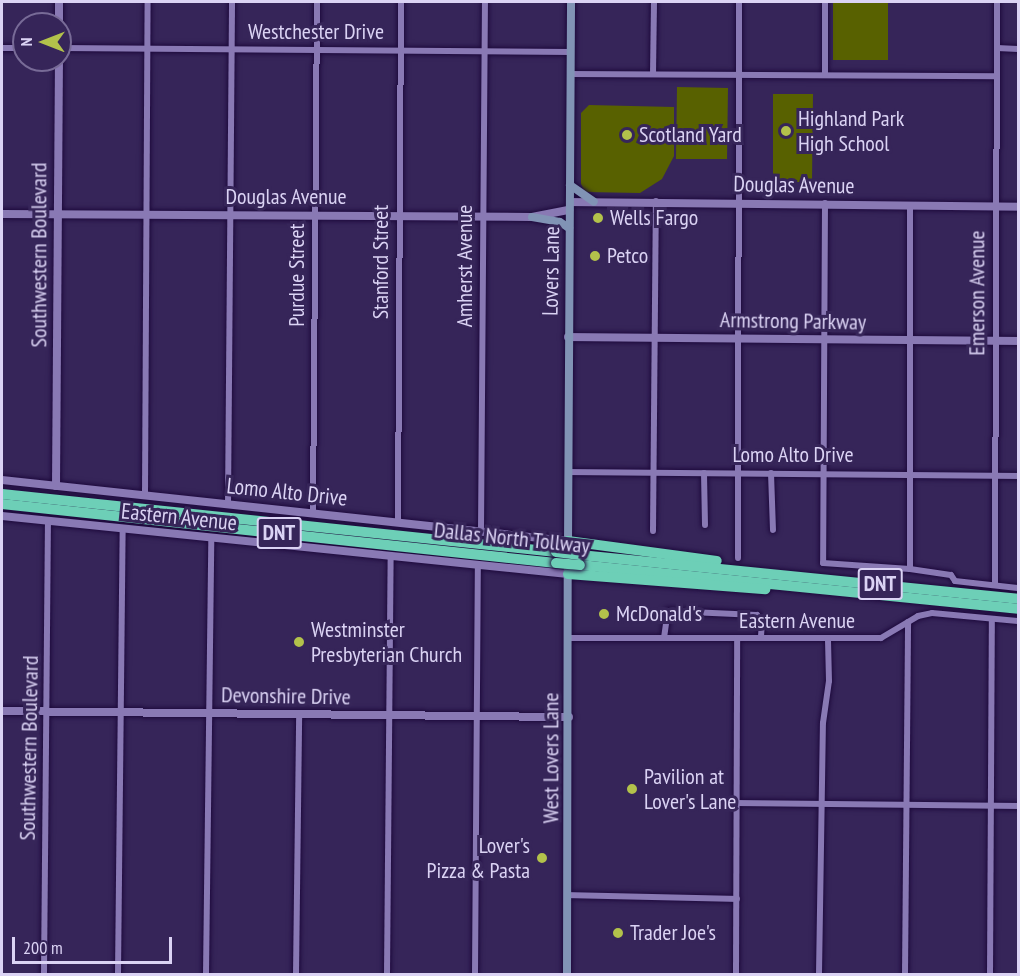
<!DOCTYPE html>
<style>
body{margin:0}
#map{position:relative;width:1020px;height:976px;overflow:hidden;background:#362559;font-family:"PT Sans Narrow",sans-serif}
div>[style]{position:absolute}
.green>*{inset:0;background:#586100}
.roads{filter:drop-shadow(0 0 2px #1e0a3d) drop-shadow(0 0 2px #1e0a3d)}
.minor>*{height:6px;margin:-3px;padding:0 3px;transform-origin:3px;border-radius:3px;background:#8979b4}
.tertiary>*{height:8px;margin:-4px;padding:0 4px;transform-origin:4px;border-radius:4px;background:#8979b4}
.secondary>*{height:8px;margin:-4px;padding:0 4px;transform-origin:4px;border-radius:4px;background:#8193b5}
.motorway>*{height:10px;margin:-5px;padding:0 5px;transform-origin:5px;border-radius:5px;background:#6dcfb7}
.bridges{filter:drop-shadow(0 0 2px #1e0a3d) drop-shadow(0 0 2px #1e0a3d)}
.motorway-bridge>*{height:10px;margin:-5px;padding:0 5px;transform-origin:5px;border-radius:5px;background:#6dcfb7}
.dots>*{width:16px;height:16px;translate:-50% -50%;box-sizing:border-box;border:3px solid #362559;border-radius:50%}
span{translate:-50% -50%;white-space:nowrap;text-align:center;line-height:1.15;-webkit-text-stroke:6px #362559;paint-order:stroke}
.shield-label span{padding:2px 4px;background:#362559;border:2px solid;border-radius:4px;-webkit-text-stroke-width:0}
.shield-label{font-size:21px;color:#dbd3f4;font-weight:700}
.street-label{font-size:22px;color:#dbd3f4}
.poi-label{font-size:22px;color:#dbd3f4}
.left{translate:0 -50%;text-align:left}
.right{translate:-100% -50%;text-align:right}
.frame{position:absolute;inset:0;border:3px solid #dbd3f4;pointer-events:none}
.north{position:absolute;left:12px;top:12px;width:60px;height:60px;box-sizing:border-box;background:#362559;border:2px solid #786b97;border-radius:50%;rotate:270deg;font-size:16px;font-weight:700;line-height:24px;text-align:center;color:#dbd3f4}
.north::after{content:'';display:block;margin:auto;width:21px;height:27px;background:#b3c24b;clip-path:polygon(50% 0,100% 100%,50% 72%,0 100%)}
.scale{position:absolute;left:12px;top:937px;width:160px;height:27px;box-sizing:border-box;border:3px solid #dbd3f4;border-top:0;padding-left:8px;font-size:18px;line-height:21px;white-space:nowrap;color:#dbd3f4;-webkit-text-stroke:4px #362559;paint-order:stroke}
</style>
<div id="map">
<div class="green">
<i style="clip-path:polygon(833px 2px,888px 2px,888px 60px,833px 60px)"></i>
<i style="clip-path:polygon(677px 87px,728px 88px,727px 159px,676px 159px)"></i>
<i style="clip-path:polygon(773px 94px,813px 94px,812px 182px,773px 182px)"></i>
<i style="clip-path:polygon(589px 105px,674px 107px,674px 156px,662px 179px,640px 193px,585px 192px,581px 184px,581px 113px)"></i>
</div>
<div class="roads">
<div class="minor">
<i style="left:2px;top:48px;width:22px"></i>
<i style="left:60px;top:48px;width:511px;rotate:0.45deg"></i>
<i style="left:997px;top:48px;width:21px;rotate:3deg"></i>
<i style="left:571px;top:74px;width:426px;rotate:0.3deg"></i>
<i style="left:653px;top:74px;width:72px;rotate:-89.2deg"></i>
<i style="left:825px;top:75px;width:73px;rotate:-90deg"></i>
<i style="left:825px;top:203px;width:360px;rotate:90.3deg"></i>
<i style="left:823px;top:563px;width:87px;rotate:3.9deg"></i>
<i style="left:910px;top:569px;width:41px;rotate:8.3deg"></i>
<i style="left:951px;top:575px;width:7px;rotate:56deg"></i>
<i style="left:955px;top:581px;width:63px;rotate:6.3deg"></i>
<i style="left:568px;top:472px;width:450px;rotate:0.5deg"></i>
<i style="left:704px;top:473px;width:52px;rotate:88.9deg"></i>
<i style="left:771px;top:473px;width:57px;rotate:88deg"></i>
<i style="left:145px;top:495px;width:493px;rotate:-89.7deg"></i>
<i style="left:228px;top:504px;width:502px;rotate:-89.54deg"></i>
<i style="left:313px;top:512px;width:510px;rotate:-89.55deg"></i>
<i style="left:398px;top:522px;width:520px;rotate:-89.67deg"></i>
<i style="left:481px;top:530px;width:528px;rotate:-89.57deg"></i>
<i style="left:653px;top:531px;width:330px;rotate:-89.5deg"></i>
<i style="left:738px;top:558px;width:556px;rotate:-89.9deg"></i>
<i style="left:910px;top:569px;width:364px;rotate:-90deg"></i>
<i style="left:995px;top:585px;width:583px;rotate:-89.8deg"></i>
<i style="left:569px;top:638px;width:312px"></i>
<i style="left:881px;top:638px;width:43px;rotate:-30.7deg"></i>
<i style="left:918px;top:616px;width:14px;rotate:-12deg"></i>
<i style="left:932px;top:613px;width:86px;rotate:5.3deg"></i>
<i style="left:664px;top:638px;width:27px;rotate:-82deg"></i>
<i style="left:668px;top:611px;width:89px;rotate:2.6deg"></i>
<i style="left:757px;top:615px;width:9px;rotate:54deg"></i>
<i style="left:762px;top:622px;width:16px;rotate:94deg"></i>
<i style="left:737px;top:803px;width:281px;rotate:0.6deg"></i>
<i style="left:567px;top:895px;width:170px;rotate:1.3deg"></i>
<i style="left:44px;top:974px;width:452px;rotate:-89.5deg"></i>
<i style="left:118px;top:974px;width:445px;rotate:-89.4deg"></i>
<i style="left:206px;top:974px;width:436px;rotate:-89.3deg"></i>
<i style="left:296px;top:974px;width:260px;rotate:-89.3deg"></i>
<i style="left:387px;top:974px;width:418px;rotate:-89.5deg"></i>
<i style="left:475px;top:974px;width:408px;rotate:-89.6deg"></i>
<i style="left:736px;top:974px;width:336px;rotate:-89.8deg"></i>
<i style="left:819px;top:974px;width:251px;rotate:-89.1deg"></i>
<i style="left:823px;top:723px;width:42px;rotate:-81.9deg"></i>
<i style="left:829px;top:681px;width:42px;rotate:-91.4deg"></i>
<i style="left:905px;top:974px;width:352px;rotate:-89.5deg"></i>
<i style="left:990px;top:974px;width:355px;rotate:-89.7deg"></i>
</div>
<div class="tertiary">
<i style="left:59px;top:24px;width:22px;rotate:-90deg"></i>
<i style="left:570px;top:202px;width:448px;rotate:0.6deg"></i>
<i style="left:2px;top:214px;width:530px;rotate:0.32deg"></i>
<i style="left:532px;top:217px;width:38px;rotate:-11deg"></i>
<i style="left:568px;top:337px;width:450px;rotate:0.5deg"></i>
<i style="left:2px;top:480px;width:569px;rotate:6.15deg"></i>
<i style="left:56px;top:486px;width:426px;rotate:-89.6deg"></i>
<i style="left:2px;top:516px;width:569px;rotate:5.85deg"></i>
<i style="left:2px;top:711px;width:567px;rotate:0.61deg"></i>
</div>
<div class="secondary">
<i style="left:570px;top:185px;width:29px;rotate:35deg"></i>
<i style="left:532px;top:217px;width:28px;rotate:10deg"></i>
<i style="left:560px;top:222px;width:11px;rotate:34deg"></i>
<i style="left:568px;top:545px;width:543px;rotate:-89.68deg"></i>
<i style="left:567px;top:974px;width:404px;rotate:-89.9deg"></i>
</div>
<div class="motorway">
<i style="left:2px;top:494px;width:557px;rotate:5.98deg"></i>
<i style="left:2px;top:504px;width:557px;rotate:6.08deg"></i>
<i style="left:568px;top:541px;width:150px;rotate:7.6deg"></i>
<i style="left:580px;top:555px;width:440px;rotate:5.7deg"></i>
<i style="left:580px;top:565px;width:440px;rotate:5.7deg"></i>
<i style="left:568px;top:574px;width:198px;rotate:4.4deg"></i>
</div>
</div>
<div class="bridges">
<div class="motorway-bridge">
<i style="left:556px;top:552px;width:24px;rotate:7deg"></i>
<i style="left:556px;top:563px;width:24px;rotate:5deg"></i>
</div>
</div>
<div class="dots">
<i style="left:786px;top:131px;background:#b3c24b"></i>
<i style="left:627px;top:135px;background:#b3c24b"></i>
<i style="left:598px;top:218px;background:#b3c24b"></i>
<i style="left:595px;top:256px;background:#b3c24b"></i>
<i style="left:604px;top:614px;background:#b3c24b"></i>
<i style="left:299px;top:642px;background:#b3c24b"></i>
<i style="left:632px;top:789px;background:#b3c24b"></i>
<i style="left:542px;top:858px;background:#b3c24b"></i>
<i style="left:618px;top:933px;background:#b3c24b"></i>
</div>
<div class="shield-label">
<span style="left:279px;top:533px">DNT</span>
<span style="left:880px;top:584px">DNT</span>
</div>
<div class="street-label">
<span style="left:316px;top:32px">Westchester Drive</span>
<span style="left:794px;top:185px;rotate:1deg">Douglas Avenue</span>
<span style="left:286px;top:197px">Douglas Avenue</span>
<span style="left:39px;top:255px;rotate:-90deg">Southwestern Boulevard</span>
<span style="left:381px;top:262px;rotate:-90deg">Stanford Street</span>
<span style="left:465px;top:266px;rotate:-90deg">Amherst Avenue</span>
<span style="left:551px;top:271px;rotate:-89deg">Lovers Lane</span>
<span style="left:297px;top:275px;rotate:-90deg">Purdue Street</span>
<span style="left:977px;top:293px;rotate:-90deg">Emerson Avenue</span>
<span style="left:793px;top:321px;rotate:1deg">Armstrong Parkway</span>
<span style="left:793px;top:455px">Lomo Alto Drive</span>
<span style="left:287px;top:492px;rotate:6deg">Lomo Alto Drive</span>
<span style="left:179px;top:517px;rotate:6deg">Eastern Avenue</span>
<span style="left:512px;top:538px;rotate:6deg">Dallas North Tollway</span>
<span style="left:797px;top:621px">Eastern Avenue</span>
<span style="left:286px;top:696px;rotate:1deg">Devonshire Drive</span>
<span style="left:29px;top:748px;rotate:-89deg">Southwestern Boulevard</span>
<span style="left:551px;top:758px;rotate:-90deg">West Lovers Lane</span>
</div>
<div class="poi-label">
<span class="left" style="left:798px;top:131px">Highland Park<br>High School</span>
<span class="left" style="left:639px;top:135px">Scotland Yard</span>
<span class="left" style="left:610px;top:218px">Wells Fargo</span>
<span class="left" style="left:607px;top:256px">Petco</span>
<span class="left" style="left:616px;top:614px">McDonald's</span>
<span class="left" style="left:311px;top:642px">Westminster<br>Presbyterian Church</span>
<span class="left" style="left:644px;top:789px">Pavilion at<br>Lover's Lane</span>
<span class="right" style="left:530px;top:858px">Lover's<br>Pizza &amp; Pasta</span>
<span class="left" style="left:630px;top:933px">Trader Joe's</span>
</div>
<div class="frame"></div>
<div class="north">N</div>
<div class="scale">200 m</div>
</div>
